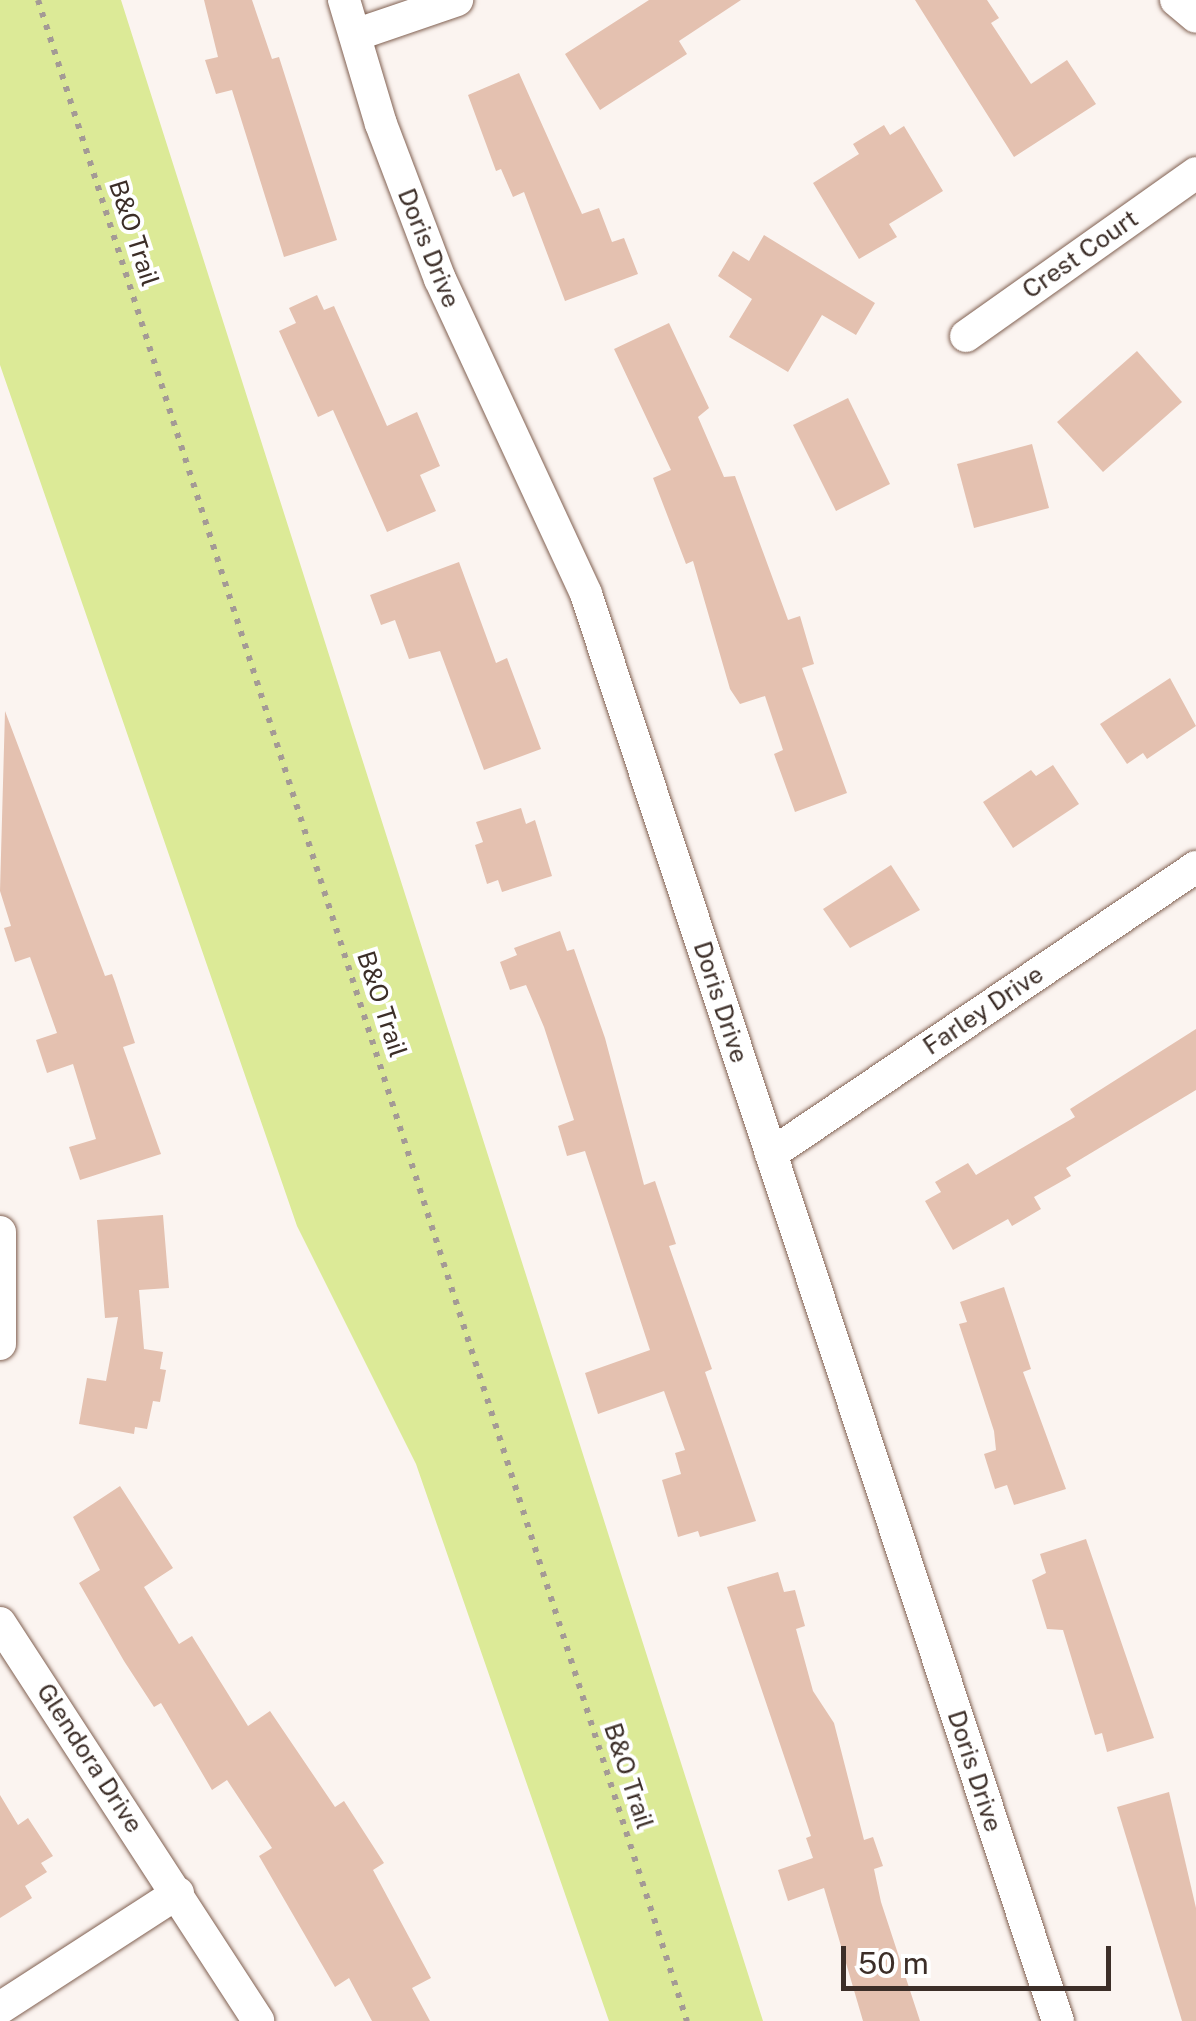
<!DOCTYPE html>
<style>
body{margin:0}
#map{position:relative;width:1196px;height:2021px;overflow:hidden;background:#fbf4f0;font-family:"Public Sans",sans-serif}
div>[style]{position:absolute}
.green>*{inset:0;background:#dcea97}
.building>*{inset:0;background:#e4c1b0}
.path>*{height:6px;margin-top:-3px;transform-origin:0;background:repeating-linear-gradient(90deg,#a49a95 0 5px,transparent 0 13px)}
.roads{filter:drop-shadow(0 0 2px #816152) drop-shadow(0 0 2px #816152)}
.street>*{height:32px;margin:-16px;padding:0 16px;transform-origin:16px;border-radius:16px;background:#fff}
span{translate:-50% -50%;white-space:nowrap;text-align:center;line-height:1.15;-webkit-text-stroke:8px #fff;paint-order:stroke}
.street-label{font-size:25px;color:#3c2e28}
.scale{position:absolute;left:841px;top:1946px;width:270px;height:45px;box-sizing:border-box;border:5px solid #3c2e28;border-top:0;padding-left:12px;font-size:30px;line-height:35px;white-space:nowrap;color:#3c2e28;-webkit-text-stroke:8px #fff;paint-order:stroke}
</style>
<div id="map">
<div class="green">
<i style="clip-path:polygon(0 0,121px 0,763px 2021px,609px 2021px,416px 1464px,297px 1226px,0 365px)"></i>
</div>
<div class="building">
<i style="clip-path:polygon(204px 0,252px 0,272px 59px,279px 57px,337px 240px,284px 257px,232px 90px,216px 94px,205px 60px,218px 57px)"></i>
<i style="clip-path:polygon(649px 0,741px 0,679px 41px,687px 54px,600px 110px,565px 54px)"></i>
<i style="clip-path:polygon(915px 0,987px 0,999px 18px,991px 23px,1031px 84px,1067px 60px,1096px 104px,1014px 157px)"></i>
<i style="clip-path:polygon(519px 73px,582px 214px,599px 208px,612px 242px,624px 238px,638px 274px,565px 301px,524px 192px,513px 197px,501px 169px,496px 171px,468px 95px)"></i>
<i style="clip-path:polygon(884px 125px,890px 135px,904px 126px,943px 191px,889px 224px,897px 237px,859px 259px,813px 183px,859px 154px,853px 144px)"></i>
<i style="clip-path:polygon(764px 235px,875px 303px,856px 335px,822px 315px,788px 372px,729px 337px,752px 299px,718px 276px,733px 251px,749px 261px)"></i>
<i style="clip-path:polygon(317px 295px,324px 310px,334px 306px,387px 426px,417px 412px,440px 466px,420px 475px,436px 511px,387px 532px,333px 410px,318px 417px,279px 331px,296px 323px,289px 308px)"></i>
<i style="clip-path:polygon(669px 323px,709px 408px,698px 417px,724px 477px,735px 476px,788px 620px,800px 616px,814px 664px,802px 668px,847px 793px,795px 812px,774px 754px,783px 750px,765px 696px,740px 704px,730px 689px,693px 561px,686px 564px,653px 478px,671px 470px,614px 349px)"></i>
<i style="clip-path:polygon(1137px 351px,1182px 402px,1103px 472px,1057px 422px)"></i>
<i style="clip-path:polygon(848px 398px,890px 484px,836px 511px,793px 425px)"></i>
<i style="clip-path:polygon(1032px 444px,1049px 508px,974px 528px,957px 464px)"></i>
<i style="clip-path:polygon(459px 562px,496px 663px,507px 658px,541px 749px,484px 770px,440px 651px,409px 659px,395px 620px,381px 625px,370px 595px)"></i>
<i style="clip-path:polygon(1170px 678px,1196px 726px,1147px 759px,1143px 753px,1127px 764px,1100px 724px)"></i>
<i style="clip-path:polygon(5px 711px,105px 976px,112px 974px,115px 982px,135px 1043px,123px 1047px,161px 1154px,80px 1180px,69px 1147px,96px 1139px,73px 1064px,47px 1073px,36px 1040px,57px 1033px,30px 957px,15px 962px,4px 928px,11px 926px,0 891px)"></i>
<i style="clip-path:polygon(1053px 765px,1079px 804px,1013px 848px,983px 802px,1031px 770px,1036px 776px)"></i>
<i style="clip-path:polygon(521px 808px,526px 824px,535px 820px,552px 876px,502px 892px,498px 880px,487px 884px,475px 845px,483px 842px,476px 822px)"></i>
<i style="clip-path:polygon(891px 865px,920px 910px,850px 948px,823px 909px)"></i>
<i style="clip-path:polygon(560px 931px,567px 951px,574px 949px,605px 1038px,644px 1185px,655px 1181px,676px 1244px,669px 1246px,712px 1369px,705px 1372px,756px 1521px,700px 1537px,698px 1531px,678px 1537px,662px 1480px,681px 1474px,675px 1453px,685px 1450px,664px 1391px,598px 1414px,585px 1373px,650px 1350px,585px 1151px,567px 1156px,558px 1126px,574px 1120px,544px 1027px,526px 985px,510px 990px,500px 962px,517px 955px,514px 948px)"></i>
<i style="clip-path:polygon(1196px 1029px,1196px 1090px,1066px 1168px,1071px 1176px,1034px 1197px,1041px 1209px,1012px 1226px,1008px 1219px,953px 1250px,925px 1201px,941px 1192px,935px 1182px,968px 1163px,976px 1175px,1075px 1117px,1070px 1109px)"></i>
<i style="clip-path:polygon(163px 1215px,169px 1288px,139px 1290px,144px 1349px,163px 1352px,160px 1369px,166px 1370px,160px 1402px,153px 1401px,147px 1429px,135px 1427px,134px 1434px,79px 1424px,87px 1378px,106px 1381px,118px 1317px,105px 1318px,97px 1220px)"></i>
<i style="clip-path:polygon(1004px 1287px,1031px 1369px,1023px 1372px,1066px 1489px,1014px 1505px,1007px 1485px,995px 1489px,984px 1454px,996px 1450px,994px 1431px,959px 1324px,967px 1322px,960px 1302px)"></i>
<i style="clip-path:polygon(120px 1486px,173px 1568px,144px 1587px,179px 1644px,192px 1636px,248px 1726px,270px 1711px,335px 1807px,344px 1801px,384px 1863px,373px 1870px,431px 1978px,412px 1988px,430px 2021px,372px 2021px,349px 1978px,335px 1987px,259px 1856px,272px 1848px,227px 1780px,212px 1790px,161px 1703px,154px 1707px,124px 1661px,79px 1583px,100px 1570px,73px 1517px)"></i>
<i style="clip-path:polygon(1086px 1539px,1154px 1738px,1107px 1752px,1102px 1733px,1095px 1735px,1063px 1630px,1047px 1629px,1032px 1580px,1046px 1573px,1040px 1554px)"></i>
<i style="clip-path:polygon(778px 1572px,784px 1592px,795px 1590px,805px 1626px,796px 1629px,813px 1691px,834px 1723px,864px 1840px,873px 1837px,883px 1866px,874px 1869px,881px 1902px,920px 2021px,863px 2021px,824px 1888px,788px 1901px,778px 1870px,813px 1858px,806px 1838px,811px 1836px,727px 1587px)"></i>
<i style="clip-path:polygon(1169px 1792px,1196px 1908px,1196px 2021px,1182px 2021px,1117px 1807px)"></i>
<i style="clip-path:polygon(0 1795px,18px 1825px,28px 1818px,53px 1856px,41px 1863px,47px 1872px,25px 1886px,32px 1898px,0 1918px)"></i>
</div>
<div class="path">
<i style="left:38px;top:0;width:2123px;rotate:72.2deg"></i>
</div>
<div class="roads">
<div class="street">
<i style="left:344px;top:0;width:129px;rotate:73.4deg"></i>
<i style="left:381px;top:124px;width:166px;rotate:69.2deg"></i>
<i style="left:440px;top:279px;width:347px;rotate:65.1deg"></i>
<i style="left:586px;top:594px;width:1503px;rotate:71.7deg"></i>
<i style="left:1176px;top:0;width:26px;rotate:40deg"></i>
<i style="left:355px;top:35px;width:108px;rotate:-18.9deg"></i>
<i style="left:966px;top:336px;width:282px;rotate:-35.3deg"></i>
<i style="left:771px;top:1154px;width:513px;rotate:-34.03deg"></i>
<i style="left:0;top:1232px;width:112px;rotate:90deg"></i>
<i style="left:0;top:1623px;width:474px;rotate:57deg"></i>
<i style="left:0;top:2008px;width:212px;rotate:-32.9deg"></i>
</div>
</div>
<div class="street-label">
<span style="left:134px;top:233px;rotate:72deg">B&amp;O Trail</span>
<span style="left:429px;top:248px;rotate:68deg">Doris Drive</span>
<span style="left:1080px;top:254px;rotate:-35deg">Crest Court</span>
<span style="left:721px;top:1002px;rotate:72deg">Doris Drive</span>
<span style="left:382px;top:1004px;rotate:72deg">B&amp;O Trail</span>
<span style="left:983px;top:1010px;rotate:-34deg">Farley Drive</span>
<span style="left:90px;top:1758px;rotate:57deg">Glendora Drive</span>
<span style="left:975px;top:1771px;rotate:72deg">Doris Drive</span>
<span style="left:629px;top:1776px;rotate:72deg">B&amp;O Trail</span>
</div>
<div class="scale">50 m</div>
</div>
